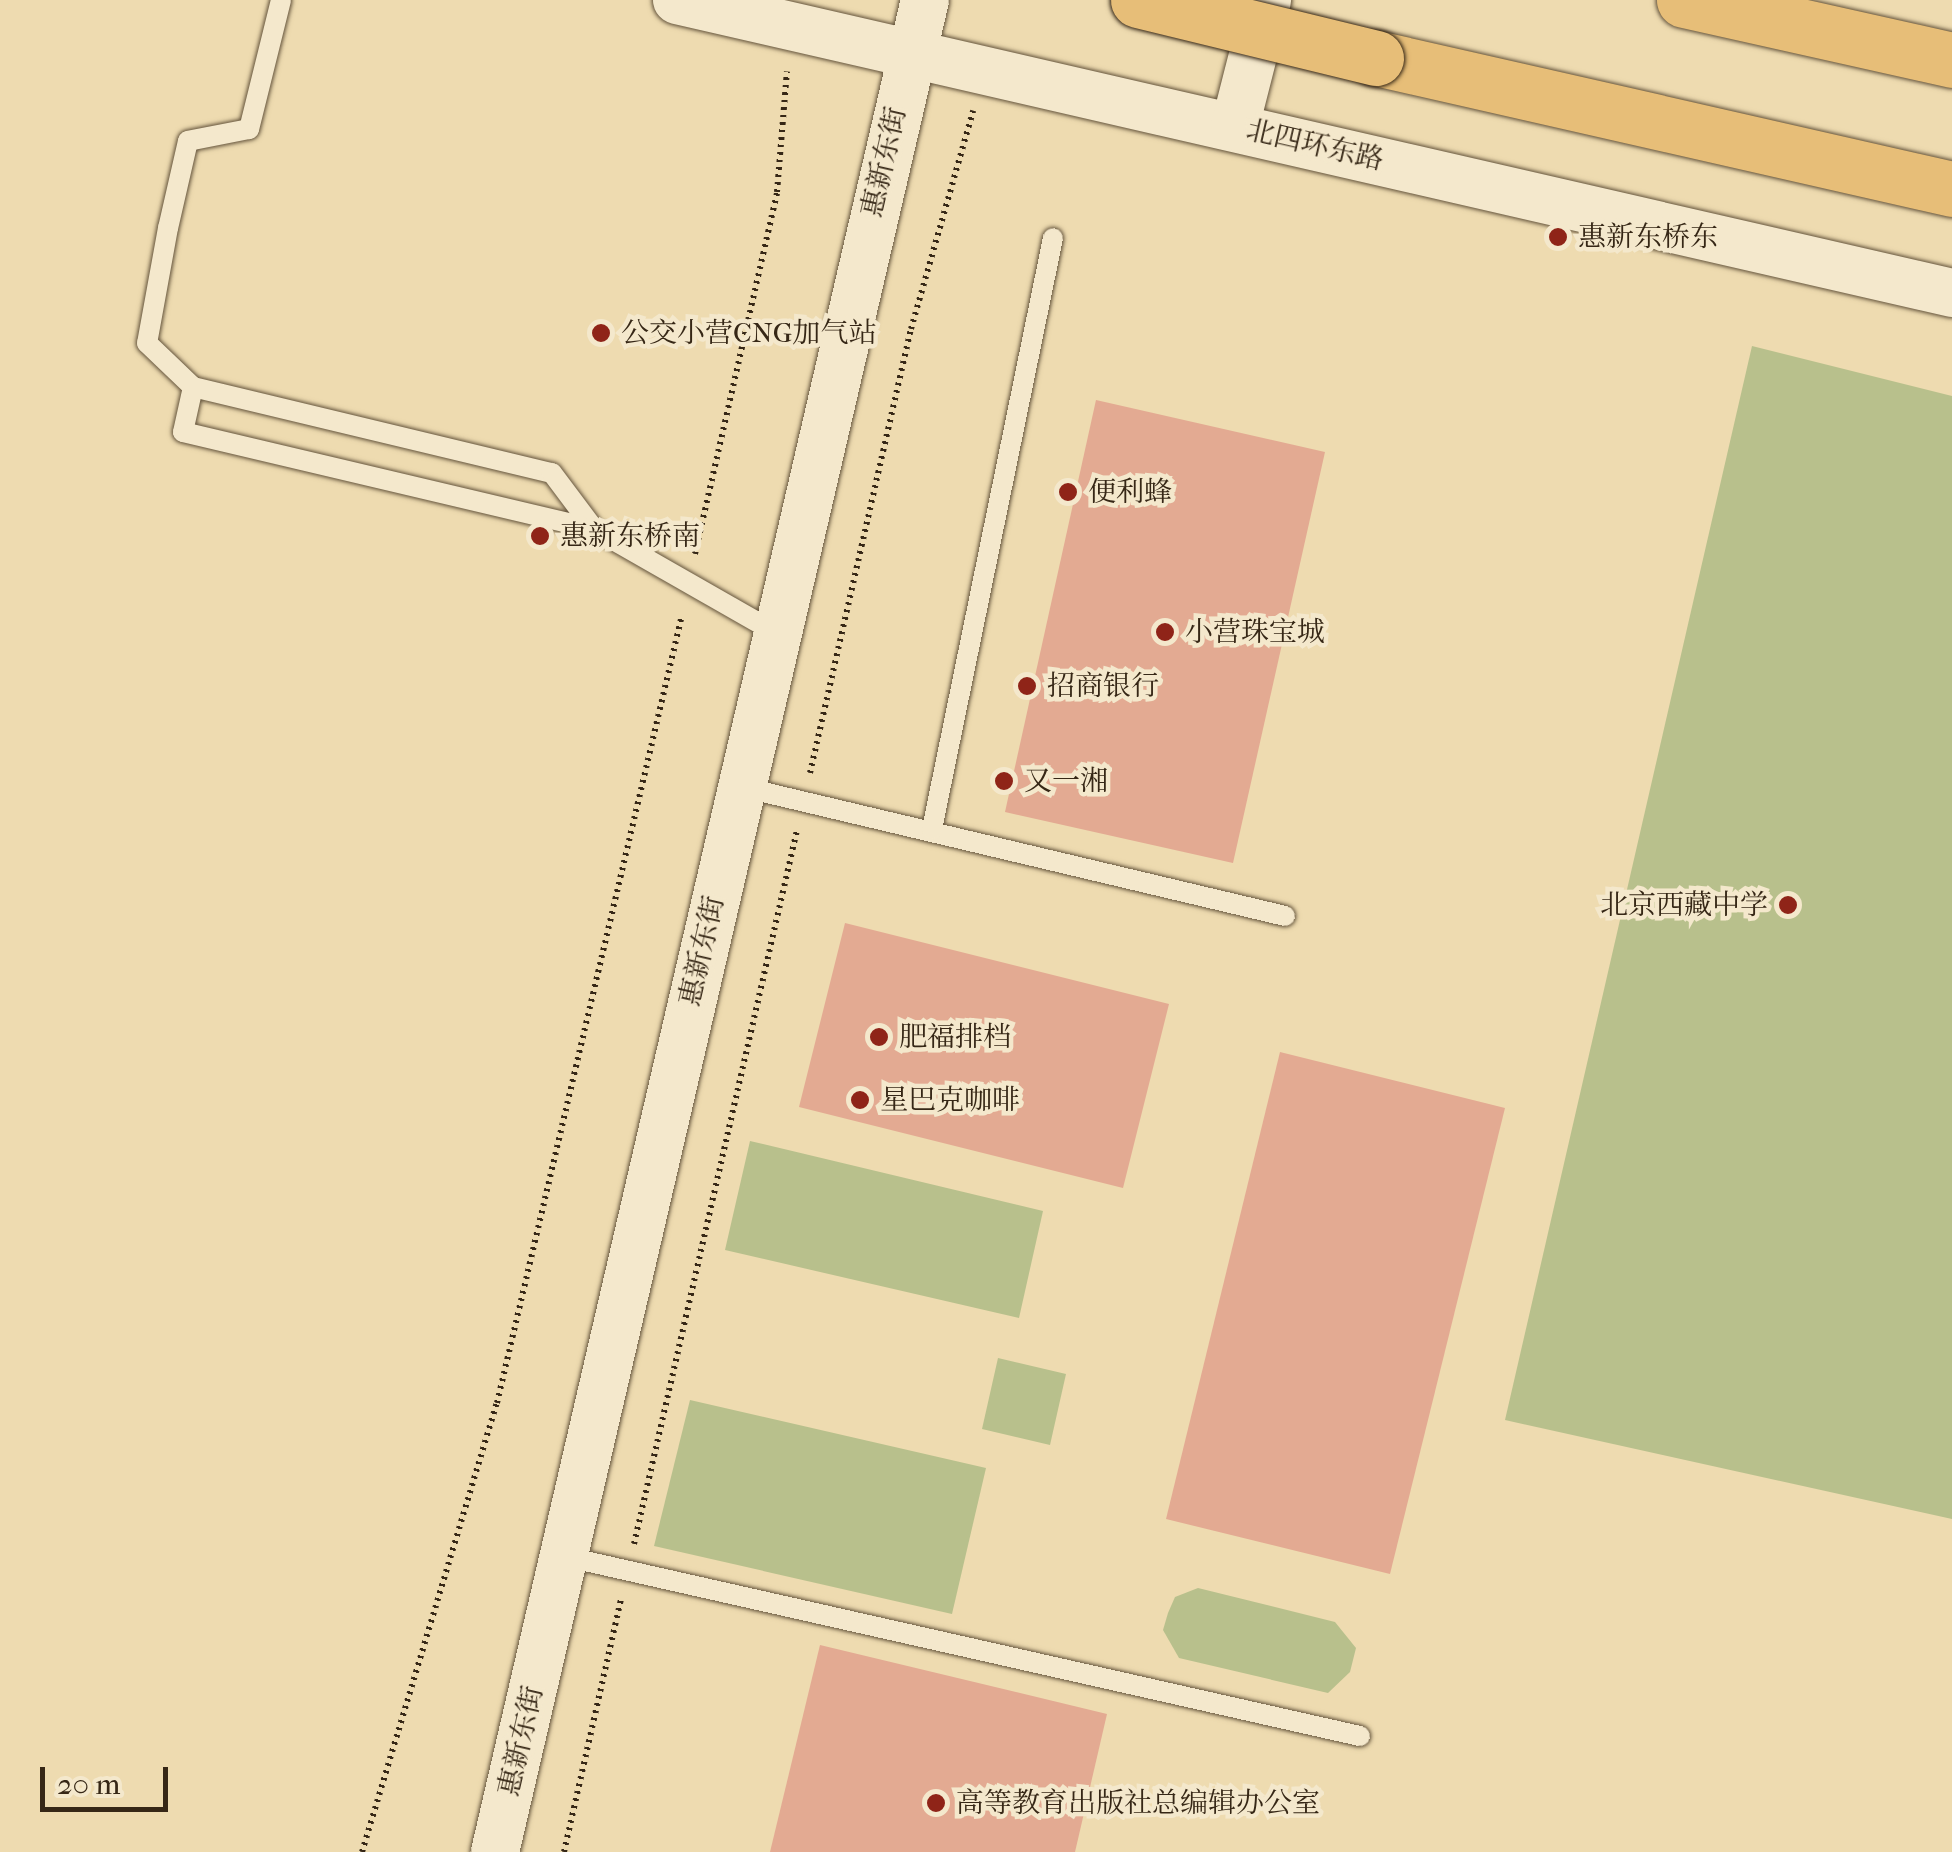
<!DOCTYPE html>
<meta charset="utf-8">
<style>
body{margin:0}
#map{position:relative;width:1952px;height:1852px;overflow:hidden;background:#eedbb0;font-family:"IM FELL French Canon","Noto Serif SC",serif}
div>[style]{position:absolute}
.green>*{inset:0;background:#b8c08c}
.building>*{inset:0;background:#e3aa92}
.path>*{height:6px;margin-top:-3px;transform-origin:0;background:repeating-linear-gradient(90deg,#362716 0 2.5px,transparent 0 7.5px)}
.roads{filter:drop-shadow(0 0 2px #64543c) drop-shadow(0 0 2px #64543c)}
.service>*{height:20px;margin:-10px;padding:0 10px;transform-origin:10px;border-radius:10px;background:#f4e8cc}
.tertiary>*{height:48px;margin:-24px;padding:0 24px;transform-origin:24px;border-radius:24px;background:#f4e8cc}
.trunk>*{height:55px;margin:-27.5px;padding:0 27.5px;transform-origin:27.5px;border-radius:27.5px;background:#e7be78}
.bridges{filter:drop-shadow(0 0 2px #362716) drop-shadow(0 0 2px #362716)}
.trunk-bridge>*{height:55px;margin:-27.5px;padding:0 27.5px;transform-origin:27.5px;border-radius:27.5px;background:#e7be78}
.dots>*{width:28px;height:28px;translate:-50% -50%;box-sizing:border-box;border:5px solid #f4e8cc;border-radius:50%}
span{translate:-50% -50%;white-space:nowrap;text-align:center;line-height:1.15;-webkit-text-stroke:9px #f4e8cc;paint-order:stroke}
.street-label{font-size:28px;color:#362716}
.poi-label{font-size:28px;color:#362716}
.left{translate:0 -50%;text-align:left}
.right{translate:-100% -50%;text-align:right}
.scale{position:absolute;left:40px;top:1767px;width:128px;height:45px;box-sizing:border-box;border:5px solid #362716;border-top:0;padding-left:12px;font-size:30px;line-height:35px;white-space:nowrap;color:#362716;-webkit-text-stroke:8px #f4e8cc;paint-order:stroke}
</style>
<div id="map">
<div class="green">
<i style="clip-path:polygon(1752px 346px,1952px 396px,1952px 1519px,1505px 1420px)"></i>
<i style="clip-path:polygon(750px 1141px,1043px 1211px,1019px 1318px,725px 1250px)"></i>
<i style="clip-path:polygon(998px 1358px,1066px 1374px,1050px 1445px,982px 1429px)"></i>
<i style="clip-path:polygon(690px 1400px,986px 1468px,952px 1614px,654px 1546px)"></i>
<i style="clip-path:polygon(1198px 1588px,1335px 1622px,1356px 1648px,1350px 1672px,1328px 1693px,1179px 1658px,1163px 1630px,1168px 1613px,1175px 1597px)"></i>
</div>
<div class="building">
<i style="clip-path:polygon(1096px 400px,1325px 452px,1233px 863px,1005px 812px)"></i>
<i style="clip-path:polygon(845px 923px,1169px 1004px,1123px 1188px,799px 1107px)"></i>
<i style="clip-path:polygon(1280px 1052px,1505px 1108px,1390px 1574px,1166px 1519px)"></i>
<i style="clip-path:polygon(820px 1645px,1107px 1714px,1075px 1852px,770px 1852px)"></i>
</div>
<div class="path">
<i style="left:695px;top:554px;width:371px;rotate:-77.2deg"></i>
<i style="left:777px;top:192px;width:121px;rotate:-85.3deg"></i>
<i style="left:810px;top:773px;width:455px;rotate:-77.2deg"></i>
<i style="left:911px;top:329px;width:227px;rotate:-74.1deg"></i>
<i style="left:634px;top:1544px;width:732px;rotate:-77.14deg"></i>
<i style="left:362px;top:1852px;width:469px;rotate:-73.3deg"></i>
<i style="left:497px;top:1403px;width:809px;rotate:-76.79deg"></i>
<i style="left:564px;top:1852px;width:258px;rotate:-77.3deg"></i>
</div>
<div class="roads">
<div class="service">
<i style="left:281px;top:0;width:133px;rotate:103.9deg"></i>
<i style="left:249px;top:129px;width:62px;rotate:168.9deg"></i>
<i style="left:188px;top:141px;width:89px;rotate:102.9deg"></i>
<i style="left:168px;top:228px;width:117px;rotate:100.3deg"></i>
<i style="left:147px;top:343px;width:64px;rotate:43.7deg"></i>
<i style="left:193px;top:387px;width:46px;rotate:102.5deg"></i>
<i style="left:183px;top:432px;width:422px;rotate:13.3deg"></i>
<i style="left:594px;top:529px;width:210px;rotate:29.7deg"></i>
<i style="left:193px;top:387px;width:369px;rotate:13.5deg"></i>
<i style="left:552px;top:473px;width:70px;rotate:53.1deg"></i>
<i style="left:742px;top:787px;width:558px;rotate:13.36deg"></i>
<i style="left:932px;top:829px;width:603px;rotate:-78.43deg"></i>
<i style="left:563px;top:1556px;width:817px;rotate:12.73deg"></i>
</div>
<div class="tertiary">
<i style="left:677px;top:0;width:1308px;rotate:12.94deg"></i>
<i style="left:1235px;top:126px;width:130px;rotate:-75.7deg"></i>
<i style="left:495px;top:1852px;width:1901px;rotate:-76.93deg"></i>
</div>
<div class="trunk">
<i style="left:1684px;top:0;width:275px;rotate:12.6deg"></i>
<i style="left:1376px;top:58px;width:591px;rotate:12.81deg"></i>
</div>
</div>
<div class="bridges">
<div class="trunk-bridge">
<i style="left:1138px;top:0;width:245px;rotate:13.7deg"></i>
</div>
</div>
<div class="dots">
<i style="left:1558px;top:237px;background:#8f2418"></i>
<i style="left:601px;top:333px;background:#8f2418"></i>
<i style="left:1068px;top:492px;background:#8f2418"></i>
<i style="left:540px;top:536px;background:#8f2418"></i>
<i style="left:1165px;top:632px;background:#8f2418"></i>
<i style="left:1027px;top:686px;background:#8f2418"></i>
<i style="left:1004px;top:781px;background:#8f2418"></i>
<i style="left:1788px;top:905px;background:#8f2418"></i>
<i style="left:879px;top:1037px;background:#8f2418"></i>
<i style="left:860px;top:1100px;background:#8f2418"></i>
<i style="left:936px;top:1803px;background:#8f2418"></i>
</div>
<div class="street-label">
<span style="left:1315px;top:145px;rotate:13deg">北四环东路</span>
<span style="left:884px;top:162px;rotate:-77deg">惠新东街</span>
<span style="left:702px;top:951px;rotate:-77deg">惠新东街</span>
<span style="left:521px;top:1741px;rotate:-77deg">惠新东街</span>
</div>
<div class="poi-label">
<span class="left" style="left:1578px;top:237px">惠新东桥东</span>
<span class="left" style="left:621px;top:333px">公交小营CNG加气站</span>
<span class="left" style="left:1088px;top:492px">便利蜂</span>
<span class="left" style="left:560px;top:536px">惠新东桥南</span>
<span class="left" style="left:1185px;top:632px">小营珠宝城</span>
<span class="left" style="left:1047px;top:686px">招商银行</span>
<span class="left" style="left:1024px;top:781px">又一湘</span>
<span class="right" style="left:1768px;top:905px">北京西藏中学</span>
<span class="left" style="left:899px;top:1037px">肥福排档</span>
<span class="left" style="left:880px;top:1100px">星巴克咖啡</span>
<span class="left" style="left:956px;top:1803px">高等教育出版社总编辑办公室</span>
</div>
<div class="scale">20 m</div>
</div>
